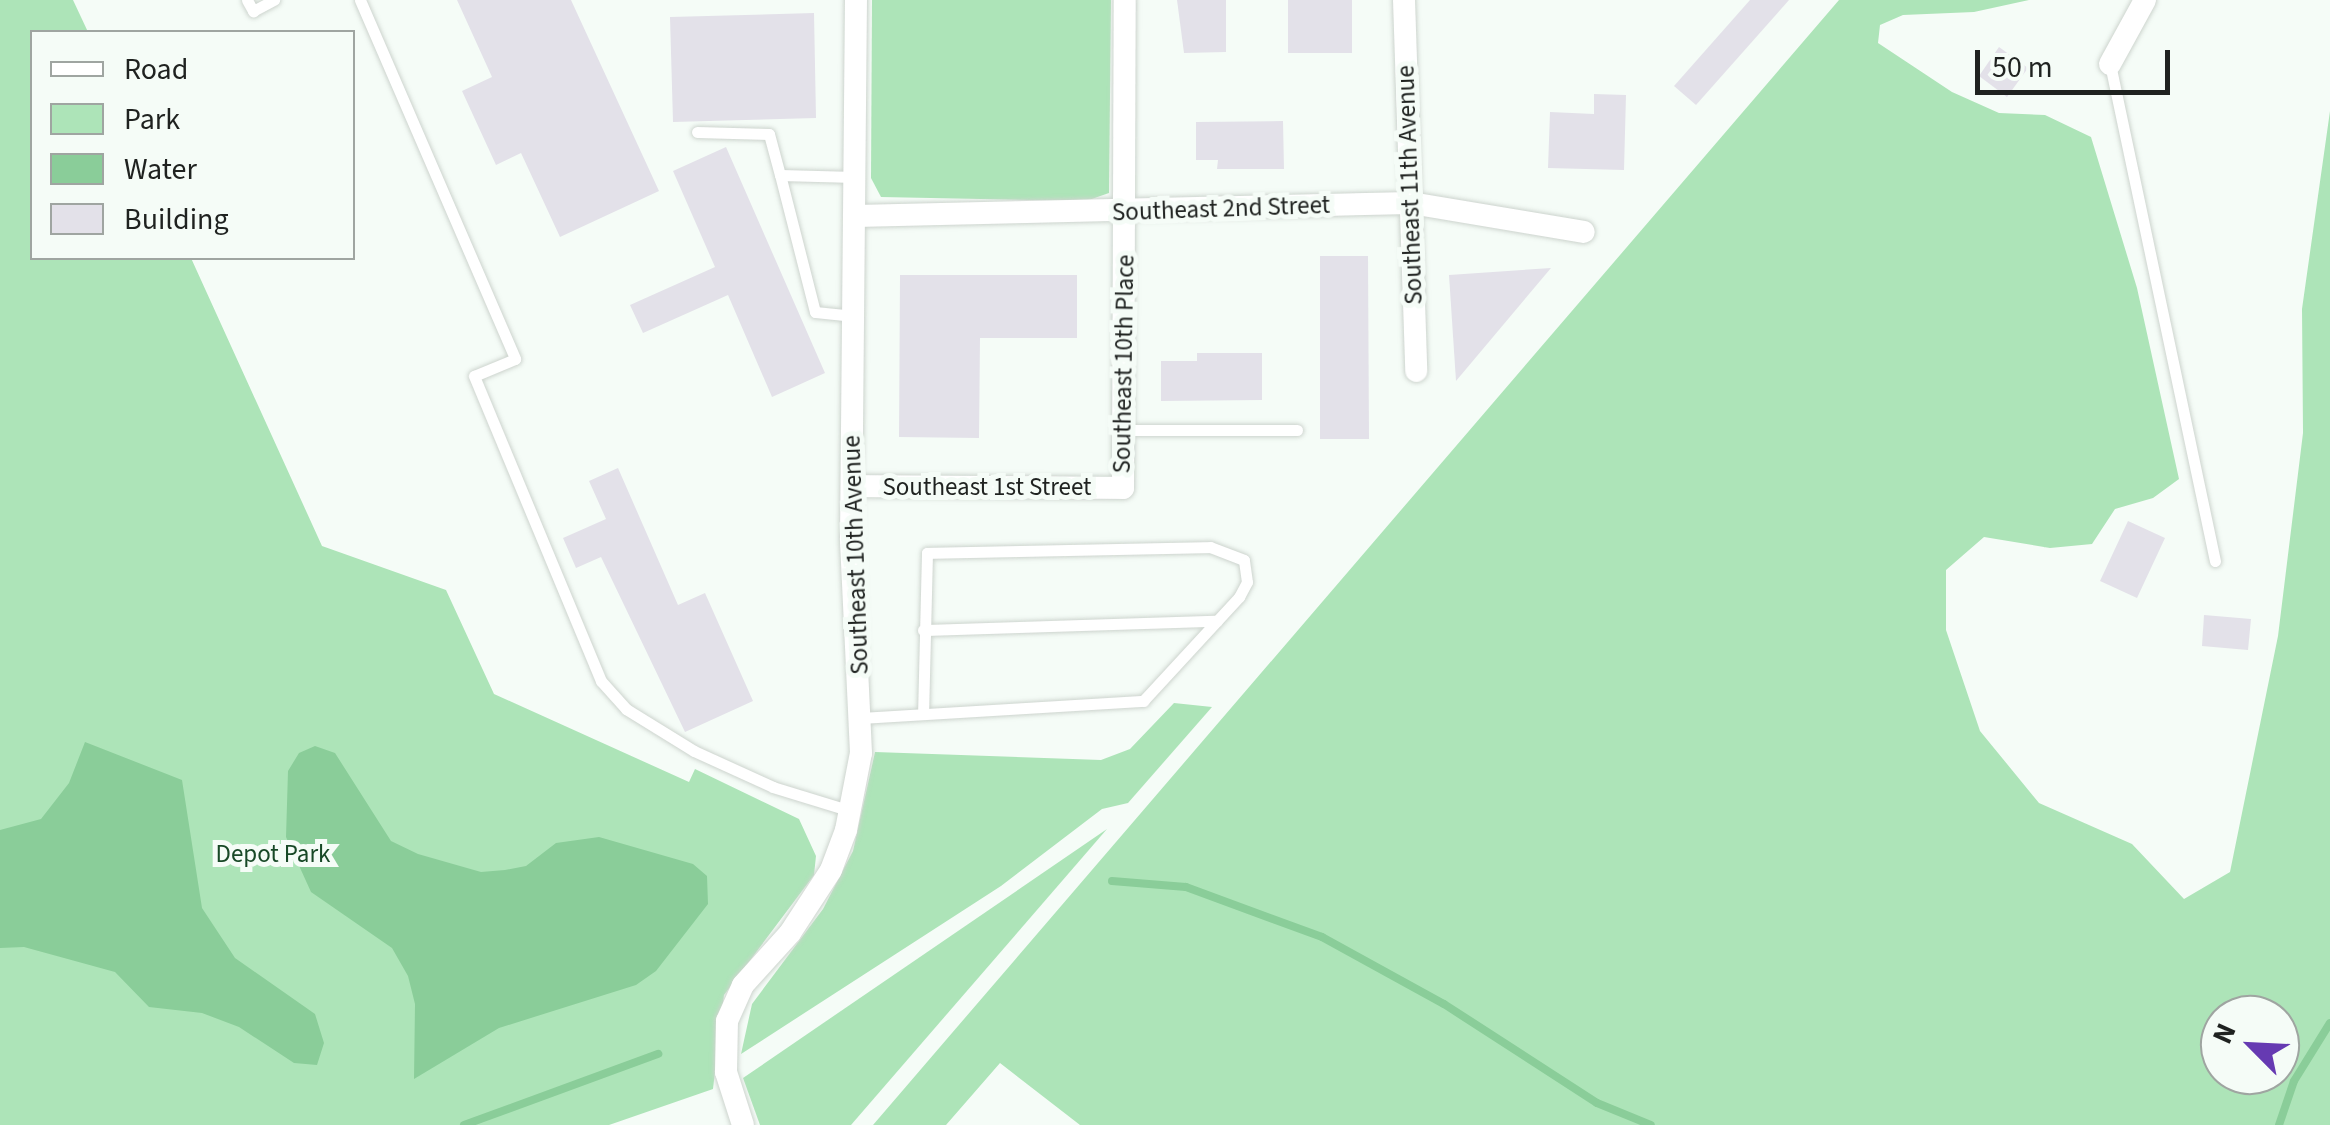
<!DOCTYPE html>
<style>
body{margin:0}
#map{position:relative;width:2330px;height:1125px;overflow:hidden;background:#f5fcf7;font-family:"Source Sans 3",sans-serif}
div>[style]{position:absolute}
.green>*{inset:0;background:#ade4b8}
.water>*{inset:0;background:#8acd99}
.stream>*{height:8px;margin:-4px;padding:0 4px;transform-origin:4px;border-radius:4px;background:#8acd99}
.building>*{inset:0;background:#e3e1e9}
.roads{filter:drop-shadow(0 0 2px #cdd4ce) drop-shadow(0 0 2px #cdd4ce)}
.service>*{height:11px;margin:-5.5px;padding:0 5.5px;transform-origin:5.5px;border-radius:5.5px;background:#fff}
.minor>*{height:22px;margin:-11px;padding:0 11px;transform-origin:11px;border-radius:11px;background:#fff}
span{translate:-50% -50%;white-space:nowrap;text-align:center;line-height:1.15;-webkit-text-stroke:10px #f5fcf7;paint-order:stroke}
.street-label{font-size:25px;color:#1f2220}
.park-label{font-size:25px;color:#184927}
.legend{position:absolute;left:30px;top:30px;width:325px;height:230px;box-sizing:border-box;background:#f5fcf7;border:2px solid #9fa5a1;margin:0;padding:12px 18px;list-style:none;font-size:30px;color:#1f2220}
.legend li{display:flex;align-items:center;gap:20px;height:50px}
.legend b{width:50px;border:2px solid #9fa5a1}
.north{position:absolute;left:2200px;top:995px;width:100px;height:100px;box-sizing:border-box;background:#f5fcf7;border:2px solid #9fa5a1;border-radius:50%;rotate:294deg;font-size:28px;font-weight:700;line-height:40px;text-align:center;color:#1f2220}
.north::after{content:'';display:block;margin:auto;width:35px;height:45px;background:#663ab2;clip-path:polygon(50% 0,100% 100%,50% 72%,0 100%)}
.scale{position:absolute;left:1975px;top:50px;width:195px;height:45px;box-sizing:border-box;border:5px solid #1f2220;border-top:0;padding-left:12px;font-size:30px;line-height:35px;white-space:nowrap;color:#1f2220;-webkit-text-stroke:8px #f5fcf7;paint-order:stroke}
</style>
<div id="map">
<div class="green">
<i style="clip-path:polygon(0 0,73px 0,88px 32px,32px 32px,32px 258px,191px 258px,322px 546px,446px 590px,494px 694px,689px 782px,695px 769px,799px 819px,816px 856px,814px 875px,724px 995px,713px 1089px,609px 1125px,0 1125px)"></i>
<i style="clip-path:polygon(872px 0,1111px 0,1109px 193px,1086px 201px,881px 197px,871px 178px)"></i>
<i style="clip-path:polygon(evenodd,1839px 0,2029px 0,1974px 12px,1903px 15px,1880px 25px,1878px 43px,1952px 92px,1999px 113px,2045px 115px,2091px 137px,2137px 288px,2179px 479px,2153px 498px,2115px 509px,2092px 544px,2050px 548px,1984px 537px,1946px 570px,1946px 630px,1980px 731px,2039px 803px,2132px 844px,2184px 899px,2230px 872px,2278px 636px,2303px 433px,2302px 309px,2330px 111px,2330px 1125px,1080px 1125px,1000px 1063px,946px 1125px,873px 1125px,1839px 0,2220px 1015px,2280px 1015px,2280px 1075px,2220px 1075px,2220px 1015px)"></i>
<i style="clip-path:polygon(1174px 703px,1212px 707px,1128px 803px,1102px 809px,1001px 886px,741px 1054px,752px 1004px,823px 909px,853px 851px,875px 752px,1101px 760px,1130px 749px)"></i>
<i style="clip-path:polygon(1107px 829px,851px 1125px,760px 1125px,743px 1078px)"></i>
</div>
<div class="water">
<i style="clip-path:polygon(85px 742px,182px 780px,202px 908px,235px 958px,315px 1014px,324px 1043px,317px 1065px,294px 1063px,239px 1027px,202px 1013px,149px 1007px,115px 972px,24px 947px,0 948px,0 830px,41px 819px,69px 783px)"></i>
<i style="clip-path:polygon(315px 746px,335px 753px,391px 841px,418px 854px,481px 872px,505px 870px,526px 866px,556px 843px,599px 837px,693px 864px,707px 876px,708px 904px,656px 971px,636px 985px,499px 1028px,414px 1079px,415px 1004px,408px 976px,392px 948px,311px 892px,286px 837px,288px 771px,299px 753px)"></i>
</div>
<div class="stream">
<i style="left:1112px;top:881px;width:74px;rotate:4.6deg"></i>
<i style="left:1186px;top:887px;width:145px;rotate:20.2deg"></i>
<i style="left:1322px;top:937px;width:139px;rotate:28.8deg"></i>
<i style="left:1444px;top:1004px;width:182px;rotate:32.9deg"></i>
<i style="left:1597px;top:1103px;width:58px;rotate:22.2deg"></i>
<i style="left:464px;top:1125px;width:207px;rotate:-20.1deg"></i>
<i style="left:2279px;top:1125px;width:46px;rotate:-71.2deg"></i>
<i style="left:2294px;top:1081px;width:68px;rotate:-58.2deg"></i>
</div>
<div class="building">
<i style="clip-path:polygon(457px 0,571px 0,659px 191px,560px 237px,521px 153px,496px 165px,462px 91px,492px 77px)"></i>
<i style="clip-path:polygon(1177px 0,1226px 0,1226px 52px,1184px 53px)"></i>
<i style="clip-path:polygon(1288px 0,1352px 0,1352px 53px,1288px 53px)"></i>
<i style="clip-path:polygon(1750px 0,1789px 0,1696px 105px,1674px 86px)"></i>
<i style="clip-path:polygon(814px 13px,816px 118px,673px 122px,670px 17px)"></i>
<i style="clip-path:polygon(1999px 47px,2028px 68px,2007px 97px,1979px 76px)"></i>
<i style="clip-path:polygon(1594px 94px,1626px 95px,1624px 170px,1548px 168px,1550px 112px,1594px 114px)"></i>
<i style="clip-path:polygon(1283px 121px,1284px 169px,1217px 169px,1218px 160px,1196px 160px,1196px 122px)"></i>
<i style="clip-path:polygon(726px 147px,825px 373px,772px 397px,728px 295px,643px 333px,630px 305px,715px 267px,673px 171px)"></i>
<i style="clip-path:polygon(1320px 256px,1368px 256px,1369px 439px,1320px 439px)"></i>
<i style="clip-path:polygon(1551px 268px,1456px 381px,1449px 275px)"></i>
<i style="clip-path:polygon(900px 275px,1077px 275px,1077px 338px,980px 338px,979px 438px,899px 437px)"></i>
<i style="clip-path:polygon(1197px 353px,1262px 353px,1262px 400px,1161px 401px,1161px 361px,1197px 361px)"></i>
<i style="clip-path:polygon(618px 468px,678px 605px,705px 593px,753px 701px,685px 732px,601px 557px,576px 568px,563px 538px,606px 519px,589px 481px)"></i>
<i style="clip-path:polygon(2128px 521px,2165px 538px,2137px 598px,2100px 581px)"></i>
<i style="clip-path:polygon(2204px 615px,2251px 619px,2248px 650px,2202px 646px)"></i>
</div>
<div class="roads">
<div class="service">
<i style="left:247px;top:0;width:13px;rotate:61deg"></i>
<i style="left:253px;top:11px;width:24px;rotate:-28deg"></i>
<i style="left:360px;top:0;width:391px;rotate:66.6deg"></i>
<i style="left:515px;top:359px;width:44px;rotate:157.5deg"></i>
<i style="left:474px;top:376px;width:330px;rotate:67.4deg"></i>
<i style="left:601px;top:681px;width:38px;rotate:48deg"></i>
<i style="left:626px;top:709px;width:80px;rotate:31.7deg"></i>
<i style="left:694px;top:751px;width:87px;rotate:24.5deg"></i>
<i style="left:773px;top:787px;width:82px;rotate:17.1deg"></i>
<i style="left:2110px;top:64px;width:508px;rotate:78.07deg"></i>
<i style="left:697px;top:132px;width:72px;rotate:1.6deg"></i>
<i style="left:769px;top:134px;width:42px;rotate:75deg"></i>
<i style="left:854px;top:316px;width:39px;rotate:-174deg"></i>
<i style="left:815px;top:312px;width:141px;rotate:-104.3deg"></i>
<i style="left:780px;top:175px;width:75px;rotate:1.5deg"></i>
<i style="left:1124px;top:430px;width:173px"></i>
<i style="left:923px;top:630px;width:294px;rotate:-1.8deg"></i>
<i style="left:862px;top:718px;width:282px;rotate:-3.5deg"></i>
<i style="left:1143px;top:701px;width:142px;rotate:-47.3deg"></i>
<i style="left:1239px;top:597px;width:17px;rotate:-62deg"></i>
<i style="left:1247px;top:582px;width:22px;rotate:-98deg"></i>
<i style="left:1244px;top:560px;width:36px;rotate:-159deg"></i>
<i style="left:1210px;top:547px;width:283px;rotate:178.8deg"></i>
<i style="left:927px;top:553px;width:160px;rotate:91.4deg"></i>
</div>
<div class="minor">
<i style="left:1404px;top:0;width:371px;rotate:88.1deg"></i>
<i style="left:2110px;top:64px;width:73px;rotate:-61.3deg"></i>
<i style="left:856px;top:216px;width:555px;rotate:-1.34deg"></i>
<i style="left:1411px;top:203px;width:175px;rotate:9.5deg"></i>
<i style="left:852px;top:486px;width:271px;rotate:0.4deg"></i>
<i style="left:1123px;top:488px;width:488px;rotate:-89.8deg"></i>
<i style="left:743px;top:1125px;width:56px;rotate:-107.8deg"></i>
<i style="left:726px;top:1072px;width:51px;rotate:-88.9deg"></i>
<i style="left:727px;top:1021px;width:39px;rotate:-66deg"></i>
<i style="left:743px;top:985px;width:70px;rotate:-47.9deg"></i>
<i style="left:790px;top:933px;width:75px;rotate:-56.9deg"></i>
<i style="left:831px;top:870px;width:43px;rotate:-69.4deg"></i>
<i style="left:846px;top:830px;width:78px;rotate:-79deg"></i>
<i style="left:861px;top:753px;width:215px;rotate:-92.7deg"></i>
<i style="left:851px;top:538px;width:538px;rotate:-89.47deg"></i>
</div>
</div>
<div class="street-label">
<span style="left:1410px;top:185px;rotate:-92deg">Southeast 11th Avenue</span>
<span style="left:1221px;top:209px;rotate:-2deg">Southeast 2nd Street</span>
<span style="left:1124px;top:364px;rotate:-89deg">Southeast 10th Place</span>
<span style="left:987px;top:487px">Southeast 1st Street</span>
<span style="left:856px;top:555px;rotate:-92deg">Southeast 10th Avenue</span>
</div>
<div class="park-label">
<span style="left:273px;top:854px">Depot Park</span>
</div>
<ul class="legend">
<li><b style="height:12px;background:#fff"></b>Road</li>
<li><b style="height:28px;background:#ade4b8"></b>Park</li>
<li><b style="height:28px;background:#8acd99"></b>Water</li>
<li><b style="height:28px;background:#e3e1e9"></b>Building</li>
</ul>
<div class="north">N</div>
<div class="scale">50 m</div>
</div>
